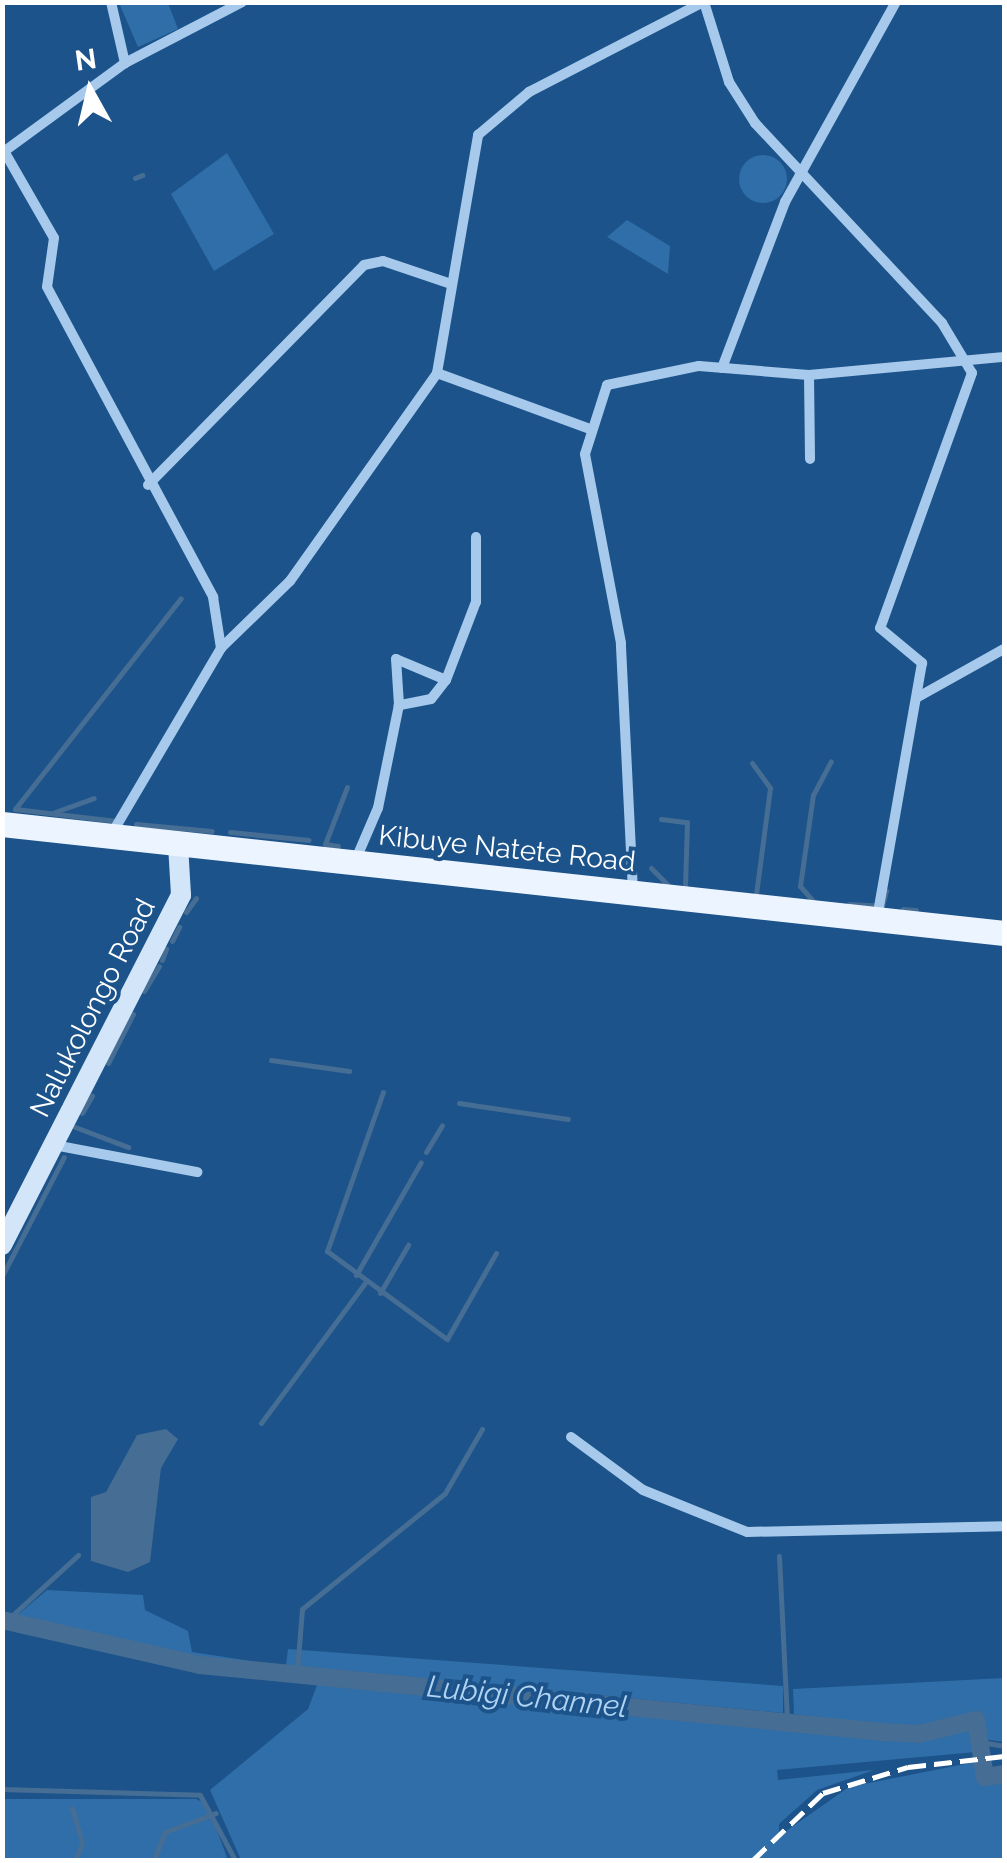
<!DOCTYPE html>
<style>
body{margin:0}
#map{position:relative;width:1007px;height:1863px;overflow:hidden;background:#1c538a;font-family:Raleway,sans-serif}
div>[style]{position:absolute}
.green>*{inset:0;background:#2f6ea8}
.round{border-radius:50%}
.water>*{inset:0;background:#466d94}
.stream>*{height:5px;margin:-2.5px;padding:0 2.5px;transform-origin:2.5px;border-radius:2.5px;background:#466d94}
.canal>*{height:18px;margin:-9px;padding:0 9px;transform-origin:9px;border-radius:9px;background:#466d94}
.street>*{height:10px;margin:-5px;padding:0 5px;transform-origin:5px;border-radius:5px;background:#a7caec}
.secondary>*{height:20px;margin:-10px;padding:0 10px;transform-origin:10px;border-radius:10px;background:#d3e6f9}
.primary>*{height:25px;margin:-12.5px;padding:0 12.5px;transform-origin:12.5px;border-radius:12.5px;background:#ecf4ff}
.rail>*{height:5px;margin-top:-2.5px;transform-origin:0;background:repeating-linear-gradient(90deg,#fff 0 18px,transparent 0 26px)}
span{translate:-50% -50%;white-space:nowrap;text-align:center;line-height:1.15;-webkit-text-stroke:8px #1c538a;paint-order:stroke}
.street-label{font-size:28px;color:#fff}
.water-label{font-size:30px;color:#b2d4f3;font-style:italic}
.frame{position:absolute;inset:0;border:5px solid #fff;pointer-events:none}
.north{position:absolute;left:40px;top:40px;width:100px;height:100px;-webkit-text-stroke:8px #1c538a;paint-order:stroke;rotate:352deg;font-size:28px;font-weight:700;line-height:40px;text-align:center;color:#fff}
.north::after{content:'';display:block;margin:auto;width:35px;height:45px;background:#fff;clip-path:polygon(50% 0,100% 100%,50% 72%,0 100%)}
</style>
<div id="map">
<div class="green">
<i style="clip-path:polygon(119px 3px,168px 3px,178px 29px,138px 47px)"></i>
<i style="clip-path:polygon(227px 153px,274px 234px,214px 271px,171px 194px)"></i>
<i class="round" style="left:739px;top:155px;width:48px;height:48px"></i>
<i style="clip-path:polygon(627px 220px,670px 246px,668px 274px,607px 237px)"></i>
<i style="clip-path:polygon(47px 1590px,143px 1595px,145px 1610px,188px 1631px,192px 1652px,277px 1665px,204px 1662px,14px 1618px)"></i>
<i style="clip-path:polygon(288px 1649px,783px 1686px,783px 1713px,286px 1665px)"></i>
<i style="clip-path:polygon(1004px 1678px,1004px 1742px,983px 1739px,977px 1716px,917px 1730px,794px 1714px,793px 1689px)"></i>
<i style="clip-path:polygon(319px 1680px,915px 1738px,972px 1725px,976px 1752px,777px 1770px,778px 1780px,874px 1770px,817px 1790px,779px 1824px,779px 1836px,849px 1787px,975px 1762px,979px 1781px,1004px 1779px,1004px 1860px,241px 1860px,210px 1790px,308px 1709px)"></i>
<i style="clip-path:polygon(2px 1799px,196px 1799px,207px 1804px,228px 1860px,3px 1860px)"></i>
</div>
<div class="water">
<i style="clip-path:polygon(166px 1429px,178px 1439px,161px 1468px,150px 1562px,128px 1572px,91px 1561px,91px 1497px,106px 1492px,137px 1435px)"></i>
</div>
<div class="stream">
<i style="left:135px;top:178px;width:8px;rotate:-23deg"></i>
<i style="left:752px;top:763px;width:31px;rotate:54deg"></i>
<i style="left:770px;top:788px;width:108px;rotate:97.5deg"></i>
<i style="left:15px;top:809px;width:268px;rotate:-51.8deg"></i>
<i style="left:15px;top:809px;width:102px;rotate:6.8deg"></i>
<i style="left:55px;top:812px;width:41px;rotate:-19.7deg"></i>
<i style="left:661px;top:819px;width:26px;rotate:7deg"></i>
<i style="left:687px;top:822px;width:65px;rotate:91.8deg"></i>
<i style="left:136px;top:824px;width:76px;rotate:5.3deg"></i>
<i style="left:230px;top:832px;width:79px;rotate:5.8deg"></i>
<i style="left:338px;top:846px;width:13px;rotate:-171deg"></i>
<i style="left:325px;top:844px;width:61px;rotate:-68.9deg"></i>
<i style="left:651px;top:868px;width:24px;rotate:45deg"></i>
<i style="left:813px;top:901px;width:20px;rotate:-131deg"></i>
<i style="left:800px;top:886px;width:92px;rotate:-81.9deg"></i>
<i style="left:813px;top:795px;width:38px;rotate:-62deg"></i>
<i style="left:849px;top:904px;width:33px;rotate:3deg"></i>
<i style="left:882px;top:906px;width:16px;rotate:-75deg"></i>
<i style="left:903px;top:909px;width:13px;rotate:4deg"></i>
<i style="left:186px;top:912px;width:17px;rotate:-54deg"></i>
<i style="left:172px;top:941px;width:16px;rotate:-63deg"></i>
<i style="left:162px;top:960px;width:12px;rotate:-70deg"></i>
<i style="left:144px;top:991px;width:29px;rotate:-59deg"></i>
<i style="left:271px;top:1060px;width:79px;rotate:8deg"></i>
<i style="left:108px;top:1063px;width:55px;rotate:-63deg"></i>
<i style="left:383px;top:1092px;width:169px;rotate:109.4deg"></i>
<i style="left:327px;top:1251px;width:149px;rotate:36.3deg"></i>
<i style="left:447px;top:1339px;width:99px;rotate:-60.3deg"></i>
<i style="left:459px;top:1103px;width:110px;rotate:8.4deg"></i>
<i style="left:82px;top:1113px;width:20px;rotate:-60deg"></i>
<i style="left:75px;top:1127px;width:57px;rotate:20.7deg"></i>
<i style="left:426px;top:1152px;width:31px;rotate:-59deg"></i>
<i style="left:356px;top:1275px;width:130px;rotate:-60.1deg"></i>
<i style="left:2px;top:1276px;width:134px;rotate:-62.5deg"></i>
<i style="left:380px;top:1293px;width:56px;rotate:-59.7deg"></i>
<i style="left:261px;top:1423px;width:174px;rotate:-53.4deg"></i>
<i style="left:779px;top:1556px;width:163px;rotate:87.2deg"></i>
<i style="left:6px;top:1621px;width:98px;rotate:-42.5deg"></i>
<i style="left:297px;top:1670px;width:61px;rotate:-85.3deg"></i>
<i style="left:302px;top:1609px;width:184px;rotate:-39deg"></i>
<i style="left:445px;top:1493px;width:74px;rotate:-60deg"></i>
<i style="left:980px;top:1742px;width:24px;rotate:9deg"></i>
<i style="left:2px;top:1789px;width:198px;rotate:1.7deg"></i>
<i style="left:200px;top:1795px;width:74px;rotate:61.7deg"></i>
<i style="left:72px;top:1808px;width:36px;rotate:74deg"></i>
<i style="left:82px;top:1843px;width:18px;rotate:112deg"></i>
<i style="left:154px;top:1860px;width:30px;rotate:-69deg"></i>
<i style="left:165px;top:1832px;width:54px;rotate:-20.4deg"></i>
</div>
<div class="canal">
<i style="left:2px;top:1620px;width:203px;rotate:12.8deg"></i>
<i style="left:200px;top:1665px;width:686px;rotate:5.6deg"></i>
<i style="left:883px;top:1732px;width:36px;rotate:3deg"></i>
<i style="left:919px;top:1734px;width:59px;rotate:-13.8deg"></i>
<i style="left:976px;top:1720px;width:58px;rotate:81deg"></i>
<i style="left:985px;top:1777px;width:19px;rotate:-9deg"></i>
</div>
<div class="street">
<i style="left:111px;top:2px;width:63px;rotate:77.1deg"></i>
<i style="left:704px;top:2px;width:84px;rotate:72.6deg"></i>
<i style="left:729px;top:82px;width:49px;rotate:57.6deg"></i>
<i style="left:755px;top:123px;width:274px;rotate:46.9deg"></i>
<i style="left:942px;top:323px;width:58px;rotate:59deg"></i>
<i style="left:972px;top:373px;width:271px;rotate:109.8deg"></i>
<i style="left:880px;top:628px;width:55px;rotate:39.8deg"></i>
<i style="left:922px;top:663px;width:259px;rotate:100deg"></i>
<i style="left:4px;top:151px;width:100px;rotate:60.1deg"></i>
<i style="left:54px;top:238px;width:49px;rotate:98.1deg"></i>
<i style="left:47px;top:287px;width:352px;rotate:61.8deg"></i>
<i style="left:213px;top:597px;width:52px;rotate:81.1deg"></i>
<i style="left:2px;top:153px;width:152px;rotate:-36.2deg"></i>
<i style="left:125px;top:63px;width:132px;rotate:-27.5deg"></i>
<i style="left:722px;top:368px;width:178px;rotate:-69.2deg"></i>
<i style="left:785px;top:202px;width:229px;rotate:-61deg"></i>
<i style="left:437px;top:373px;width:160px;rotate:20.1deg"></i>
<i style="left:809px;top:375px;width:84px;rotate:89.3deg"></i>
<i style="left:148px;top:485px;width:308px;rotate:-45.5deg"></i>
<i style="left:364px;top:265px;width:19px;rotate:-12deg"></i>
<i style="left:383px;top:261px;width:72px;rotate:18.7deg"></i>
<i style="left:446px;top:680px;width:84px;rotate:-69deg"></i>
<i style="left:476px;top:602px;width:65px;rotate:-90deg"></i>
<i style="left:918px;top:697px;width:98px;rotate:-29.2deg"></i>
<i style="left:111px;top:835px;width:217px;rotate:-59.5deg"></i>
<i style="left:221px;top:648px;width:96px;rotate:-44.2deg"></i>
<i style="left:290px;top:581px;width:255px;rotate:-54.7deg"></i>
<i style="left:437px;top:373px;width:242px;rotate:-80.2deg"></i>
<i style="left:478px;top:135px;width:67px;rotate:-40.1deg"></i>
<i style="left:529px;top:92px;width:196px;rotate:-27.3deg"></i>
<i style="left:356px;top:859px;width:56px;rotate:-66.7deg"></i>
<i style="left:378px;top:808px;width:105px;rotate:-78.5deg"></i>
<i style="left:399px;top:705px;width:46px;rotate:-93.7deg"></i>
<i style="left:396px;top:659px;width:54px;rotate:22.8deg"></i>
<i style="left:446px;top:680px;width:24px;rotate:128deg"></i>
<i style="left:431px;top:699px;width:33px;rotate:169deg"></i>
<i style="left:633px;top:892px;width:249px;rotate:-92.8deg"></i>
<i style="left:621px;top:643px;width:192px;rotate:-100.8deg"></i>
<i style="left:585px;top:454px;width:72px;rotate:-72.3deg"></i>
<i style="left:607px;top:385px;width:94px;rotate:-11.7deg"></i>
<i style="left:699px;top:366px;width:110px;rotate:4.7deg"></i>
<i style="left:809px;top:375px;width:196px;rotate:-5.3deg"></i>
<i style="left:54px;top:1145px;width:146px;rotate:10.7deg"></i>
<i style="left:571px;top:1437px;width:89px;rotate:36.4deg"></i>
<i style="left:643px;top:1490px;width:112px;rotate:22deg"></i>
<i style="left:747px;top:1532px;width:257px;rotate:-1.3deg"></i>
</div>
<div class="secondary">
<i style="left:2px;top:1245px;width:393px;rotate:-62.9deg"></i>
<i style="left:181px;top:895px;width:51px;rotate:-93.4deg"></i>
</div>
<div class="primary">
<i style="left:2px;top:824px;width:1008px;rotate:6.21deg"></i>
</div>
<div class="rail">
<i style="left:753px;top:1860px;width:97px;rotate:-43.7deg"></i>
<i style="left:823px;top:1793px;width:89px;rotate:-17deg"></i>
<i style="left:908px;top:1767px;width:97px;rotate:-6.5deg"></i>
</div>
<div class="street-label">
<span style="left:507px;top:849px;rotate:6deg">Kibuye Natete Road</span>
<span style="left:93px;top:1008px;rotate:-63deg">Nalukolongo Road</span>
</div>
<div class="water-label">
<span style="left:527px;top:1697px;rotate:6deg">Lubigi Channel</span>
</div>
<div class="frame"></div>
<div class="north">N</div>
</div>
